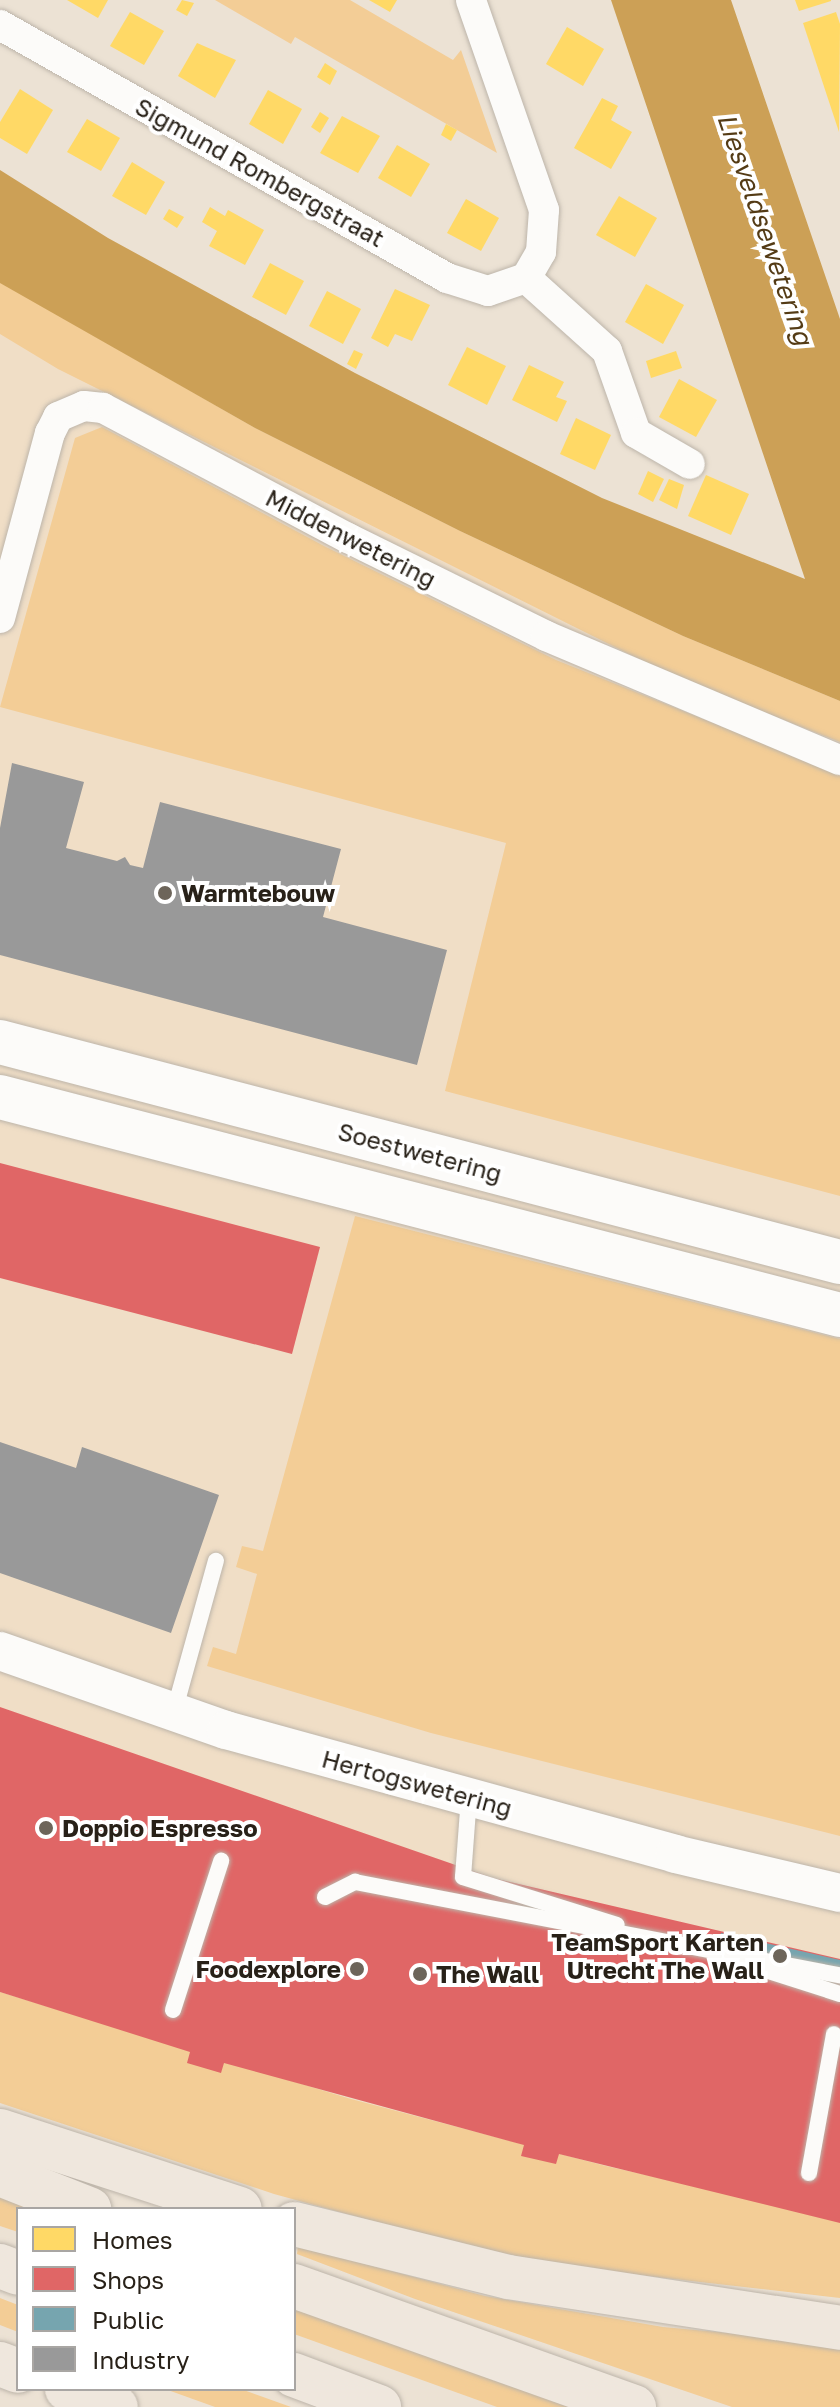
<!DOCTYPE html>
<style>
body{margin:0}
#map{position:relative;width:840px;height:2407px;overflow:hidden;background:#ece2d4;font-family:"Golos Text",sans-serif}
div>[style]{position:absolute}
.built>*{inset:0;background:#f0dec6}
.green>*{inset:0;background:#f3cd96}
.water>*{inset:0;background:#cca056}
.homes>*{inset:0;background:#ffd966}
.shops>*{inset:0;background:#e06666}
.public>*{inset:0;background:#76a5af}
.industry>*{inset:0;background:#999}
.roads{filter:drop-shadow(0 0 2px #bdb5aa) drop-shadow(0 0 2px #bdb5aa)}
.service>*{height:16px;margin:-8px;padding:0 8px;transform-origin:8px;border-radius:8px;background:#fcfbf9}
.minor>*{height:30px;margin:-15px;padding:0 15px;transform-origin:15px;border-radius:15px;background:#fcfbf9}
.tertiary>*{height:38px;margin:-19px;padding:0 19px;transform-origin:19px;border-radius:19px;background:#fcfbf9}
.secondary>*{height:44px;margin:-22px;padding:0 22px;transform-origin:22px;border-radius:22px;background:#fcfbf9}
.motorway>*{height:44px;margin:-22px;padding:0 22px;transform-origin:22px;border-radius:22px;background:#efe7dd}
.dots>*{width:22px;height:22px;translate:-50% -50%;box-sizing:border-box;border:4px solid #fff;border-radius:50%}
span{translate:-50% -50%;white-space:nowrap;text-align:center;line-height:1.15;-webkit-text-stroke:8px #fff;paint-order:stroke}
.street-label{font-size:24px;color:#282118}
.poi-label{font-size:24px;color:#282118;font-weight:700}
.left{translate:0 -50%;text-align:left}
.right{translate:-100% -50%;text-align:right}
.water-label{font-size:26px;color:#543b15;font-style:italic}
.legend{position:absolute;left:16px;top:2207px;width:280px;height:184px;box-sizing:border-box;background:#fff;border:2px solid #a9a6a3;margin:0;padding:10px 14px;list-style:none;font-size:24px;color:#282118}
.legend li{display:flex;align-items:center;gap:16px;height:40px}
.legend b{width:40px;border:2px solid #a9a6a3}
</style>
<div id="map">
<div class="built">
<i style="clip-path:polygon(0 283px,49px 312px,840px 676px,840px 2262px,0 2048px)"></i>
</div>
<div class="green">
<i style="clip-path:polygon(215px 0,350px 0,453px 60px,461px 50px,497px 153px,295px 37px,291px 44px)"></i>
<i style="clip-path:polygon(0 282px,255px 428px,460px 531px,683px 636px,840px 701px,840px 742px,673px 676px,58px 369px,0 334px)"></i>
<i style="clip-path:polygon(102px 427px,324px 546px,556px 660px,840px 774px,840px 1196px,445px 1091px,506px 843px,0 707px,75px 438px)"></i>
<i style="clip-path:polygon(355px 1216px,840px 1339px,840px 1836px,431px 1733px,207px 1666px,213px 1647px,236px 1654px,257px 1574px,236px 1567px,242px 1546px,263px 1551px)"></i>
<i style="clip-path:polygon(0 1992px,351px 2099px,606px 2166px,840px 2219px,840px 2298px,569px 2267px,438px 2239px,274px 2194px,0 2103px)"></i>
<i style="clip-path:polygon(0 2194px,39px 2209px,18px 2209px,18px 2232px,0 2226px)"></i>
<i style="clip-path:polygon(298px 2246px,485px 2296px,663px 2327px,840px 2343px,840px 2407px,732px 2407px,415px 2299px,297px 2254px)"></i>
<i style="clip-path:polygon(0 2298px,18px 2305px,18px 2332px,0 2325px)"></i>
<i style="clip-path:polygon(294px 2304px,576px 2407px,497px 2407px,294px 2334px)"></i>
<i style="clip-path:polygon(165px 2389px,241px 2389px,291px 2407px,215px 2407px)"></i>
</div>
<div class="water">
<i style="clip-path:polygon(611px 0,731px 0,840px 319px,840px 701px,683px 636px,460px 531px,255px 428px,0 283px,0 170px,108px 238px,355px 373px,602px 498px,805px 579px)"></i>
</div>
<div class="homes">
<i style="clip-path:polygon(67px 0,108px 0,98px 18px)"></i>
<i style="clip-path:polygon(182px 0,194px 3px,187px 16px,176px 10px)"></i>
<i style="clip-path:polygon(369px 0,397px 0,390px 12px)"></i>
<i style="clip-path:polygon(795px 0,831px 0,831px 1px,799px 11px)"></i>
<i style="clip-path:polygon(130px 12px,164px 31px,144px 65px,110px 46px)"></i>
<i style="clip-path:polygon(836px 12px,840px 24px,839px 132px,803px 23px)"></i>
<i style="clip-path:polygon(567px 27px,604px 49px,583px 86px,546px 64px)"></i>
<i style="clip-path:polygon(197px 43px,236px 60px,215px 98px,178px 76px)"></i>
<i style="clip-path:polygon(325px 63px,337px 71px,330px 85px,317px 77px)"></i>
<i style="clip-path:polygon(20px 89px,53px 110px,27px 154px,0 138px,0 122px)"></i>
<i style="clip-path:polygon(268px 90px,302px 109px,283px 144px,249px 124px)"></i>
<i style="clip-path:polygon(602px 98px,618px 106px,611px 120px,632px 132px,611px 169px,574px 148px)"></i>
<i style="clip-path:polygon(320px 112px,329px 118px,320px 133px,311px 127px)"></i>
<i style="clip-path:polygon(342px 116px,380px 136px,358px 173px,320px 153px)"></i>
<i style="clip-path:polygon(87px 119px,120px 138px,101px 171px,67px 152px)"></i>
<i style="clip-path:polygon(446px 124px,457px 130px,451px 141px,441px 135px)"></i>
<i style="clip-path:polygon(397px 145px,430px 164px,411px 197px,378px 178px)"></i>
<i style="clip-path:polygon(132px 162px,165px 182px,146px 215px,112px 196px)"></i>
<i style="clip-path:polygon(619px 196px,657px 218px,635px 257px,596px 235px)"></i>
<i style="clip-path:polygon(466px 199px,499px 218px,481px 251px,447px 233px)"></i>
<i style="clip-path:polygon(210px 207px,225px 216px,228px 210px,264px 230px,245px 265px,209px 246px,217px 231px,202px 222px)"></i>
<i style="clip-path:polygon(169px 209px,184px 217px,177px 228px,163px 219px)"></i>
<i style="clip-path:polygon(270px 263px,304px 281px,286px 315px,252px 297px)"></i>
<i style="clip-path:polygon(646px 284px,684px 305px,663px 344px,625px 322px)"></i>
<i style="clip-path:polygon(395px 289px,430px 305px,412px 341px,395px 334px,388px 347px,371px 338px)"></i>
<i style="clip-path:polygon(327px 291px,361px 309px,343px 344px,309px 326px)"></i>
<i style="clip-path:polygon(467px 347px,506px 366px,487px 405px,448px 385px)"></i>
<i style="clip-path:polygon(354px 350px,363px 354px,356px 369px,347px 364px)"></i>
<i style="clip-path:polygon(676px 351px,682px 368px,651px 378px,646px 361px)"></i>
<i style="clip-path:polygon(529px 365px,564px 382px,556px 397px,567px 401px,557px 422px,512px 400px)"></i>
<i style="clip-path:polygon(679px 379px,717px 400px,696px 437px,659px 417px)"></i>
<i style="clip-path:polygon(576px 418px,611px 435px,595px 470px,560px 454px)"></i>
<i style="clip-path:polygon(648px 471px,664px 479px,653px 502px,638px 494px)"></i>
<i style="clip-path:polygon(706px 475px,749px 494px,731px 535px,688px 516px)"></i>
<i style="clip-path:polygon(669px 479px,684px 485px,677px 509px,659px 500px)"></i>
</div>
<div class="shops">
<i style="clip-path:polygon(0 1163px,320px 1247px,292px 1354px,0 1278px)"></i>
<i style="clip-path:polygon(0 1707px,493px 1878px,840px 1959px,840px 2223px,559px 2154px,556px 2164px,521px 2156px,524px 2145px,224px 2063px,221px 2073px,187px 2063px,190px 2052px,0 1992px)"></i>
</div>
<div class="public">
<i style="clip-path:polygon(721px 1933px,840px 1960px,840px 1973px,721px 1952px)"></i>
</div>
<div class="industry">
<i style="clip-path:polygon(12px 763px,84px 782px,66px 848px,117px 861px,125px 857px,130px 865px,143px 868px,160px 802px,341px 849px,323px 917px,447px 950px,417px 1065px,0 955px,0 828px)"></i>
<i style="clip-path:polygon(0 1442px,76px 1468px,82px 1447px,219px 1495px,171px 1633px,0 1573px)"></i>
</div>
<div class="roads">
<div class="service">
<i style="left:174px;top:1712px;width:157px;rotate:-74.5deg"></i>
<i style="left:469px;top:1797px;width:80px;rotate:94.3deg"></i>
<i style="left:463px;top:1877px;width:161px;rotate:17.3deg"></i>
<i style="left:325px;top:1897px;width:34px;rotate:-27deg"></i>
<i style="left:355px;top:1882px;width:494px;rotate:10.9deg"></i>
<i style="left:765px;top:1970px;width:79px;rotate:17.7deg"></i>
<i style="left:173px;top:2010px;width:157px;rotate:-72.1deg"></i>
<i style="left:809px;top:2173px;width:141px;rotate:-79.8deg"></i>
</div>
<div class="minor">
<i style="left:0;top:25px;width:514px;rotate:29.51deg"></i>
<i style="left:447px;top:278px;width:43px;rotate:17.6deg"></i>
<i style="left:488px;top:291px;width:40px;rotate:-18.9deg"></i>
<i style="left:526px;top:278px;width:30px;rotate:-60deg"></i>
<i style="left:541px;top:252px;width:42px;rotate:-85.9deg"></i>
<i style="left:544px;top:210px;width:222px;rotate:-109.2deg"></i>
<i style="left:526px;top:278px;width:109px;rotate:42deg"></i>
<i style="left:607px;top:351px;width:87px;rotate:70.5deg"></i>
<i style="left:636px;top:433px;width:62px;rotate:29.9deg"></i>
<i style="left:0;top:618px;width:192px;rotate:-74.9deg"></i>
<i style="left:50px;top:433px;width:18px;rotate:-63deg"></i>
<i style="left:58px;top:417px;width:28px;rotate:-23deg"></i>
<i style="left:84px;top:406px;width:19px;rotate:6deg"></i>
<i style="left:103px;top:408px;width:277px;rotate:28deg"></i>
<i style="left:348px;top:538px;width:221px;rotate:26.3deg"></i>
<i style="left:546px;top:636px;width:319px;rotate:22.9deg"></i>
</div>
<div class="tertiary">
<i style="left:0;top:1651px;width:239px;rotate:19.3deg"></i>
<i style="left:226px;top:1730px;width:466px;rotate:15.4deg"></i>
<i style="left:675px;top:1854px;width:170px;rotate:13.3deg"></i>
</div>
<div class="secondary">
<i style="left:0;top:1042px;width:868px;rotate:14.68deg"></i>
<i style="left:0;top:1097px;width:868px;rotate:14.55deg"></i>
</div>
<div class="motorway">
<i style="left:0;top:2131px;width:252px;rotate:18deg"></i>
<i style="left:0;top:2174px;width:96px;rotate:21.5deg"></i>
<i style="left:294px;top:2224px;width:220px;rotate:13.9deg"></i>
<i style="left:508px;top:2277px;width:336px;rotate:8.7deg"></i>
<i style="left:0;top:2266px;width:19px;rotate:21deg"></i>
<i style="left:294px;top:2286px;width:361px;rotate:19.6deg"></i>
<i style="left:0;top:2364px;width:19px;rotate:21deg"></i>
<i style="left:294px;top:2375px;width:91px;rotate:20.6deg"></i>
<i style="left:67px;top:2389px;width:52px;rotate:20.2deg"></i>
</div>
</div>
<div class="dots">
<i style="left:165px;top:893px;background:#6d655a"></i>
<i style="left:46px;top:1828px;background:#6d655a"></i>
<i style="left:780px;top:1956px;background:#6d655a"></i>
<i style="left:357px;top:1969px;background:#6d655a"></i>
<i style="left:420px;top:1974px;background:#6d655a"></i>
</div>
<div class="street-label">
<span style="left:260px;top:172px;rotate:29deg">Sigmund Rombergstraat</span>
<span style="left:351px;top:538px;rotate:27deg">Middenwetering</span>
<span style="left:420px;top:1152px;rotate:15deg">Soestwetering</span>
<span style="left:417px;top:1783px;rotate:15deg">Hertogswetering</span>
</div>
<div class="poi-label">
<span class="left" style="left:181px;top:893px">Warmtebouw</span>
<span class="left" style="left:62px;top:1828px">Doppio Espresso</span>
<span class="right" style="left:764px;top:1956px">TeamSport Karten<br>Utrecht The Wall</span>
<span class="right" style="left:341px;top:1969px">Foodexplore</span>
<span class="left" style="left:436px;top:1974px">The Wall</span>
</div>
<div class="water-label">
<span style="left:765px;top:229px;rotate:71deg">Liesveldsewetering</span>
</div>
<ul class="legend">
<li><b style="height:22px;background:#ffd966"></b>Homes</li>
<li><b style="height:22px;background:#e06666"></b>Shops</li>
<li><b style="height:22px;background:#76a5af"></b>Public</li>
<li><b style="height:22px;background:#999"></b>Industry</li>
</ul>
</div>
